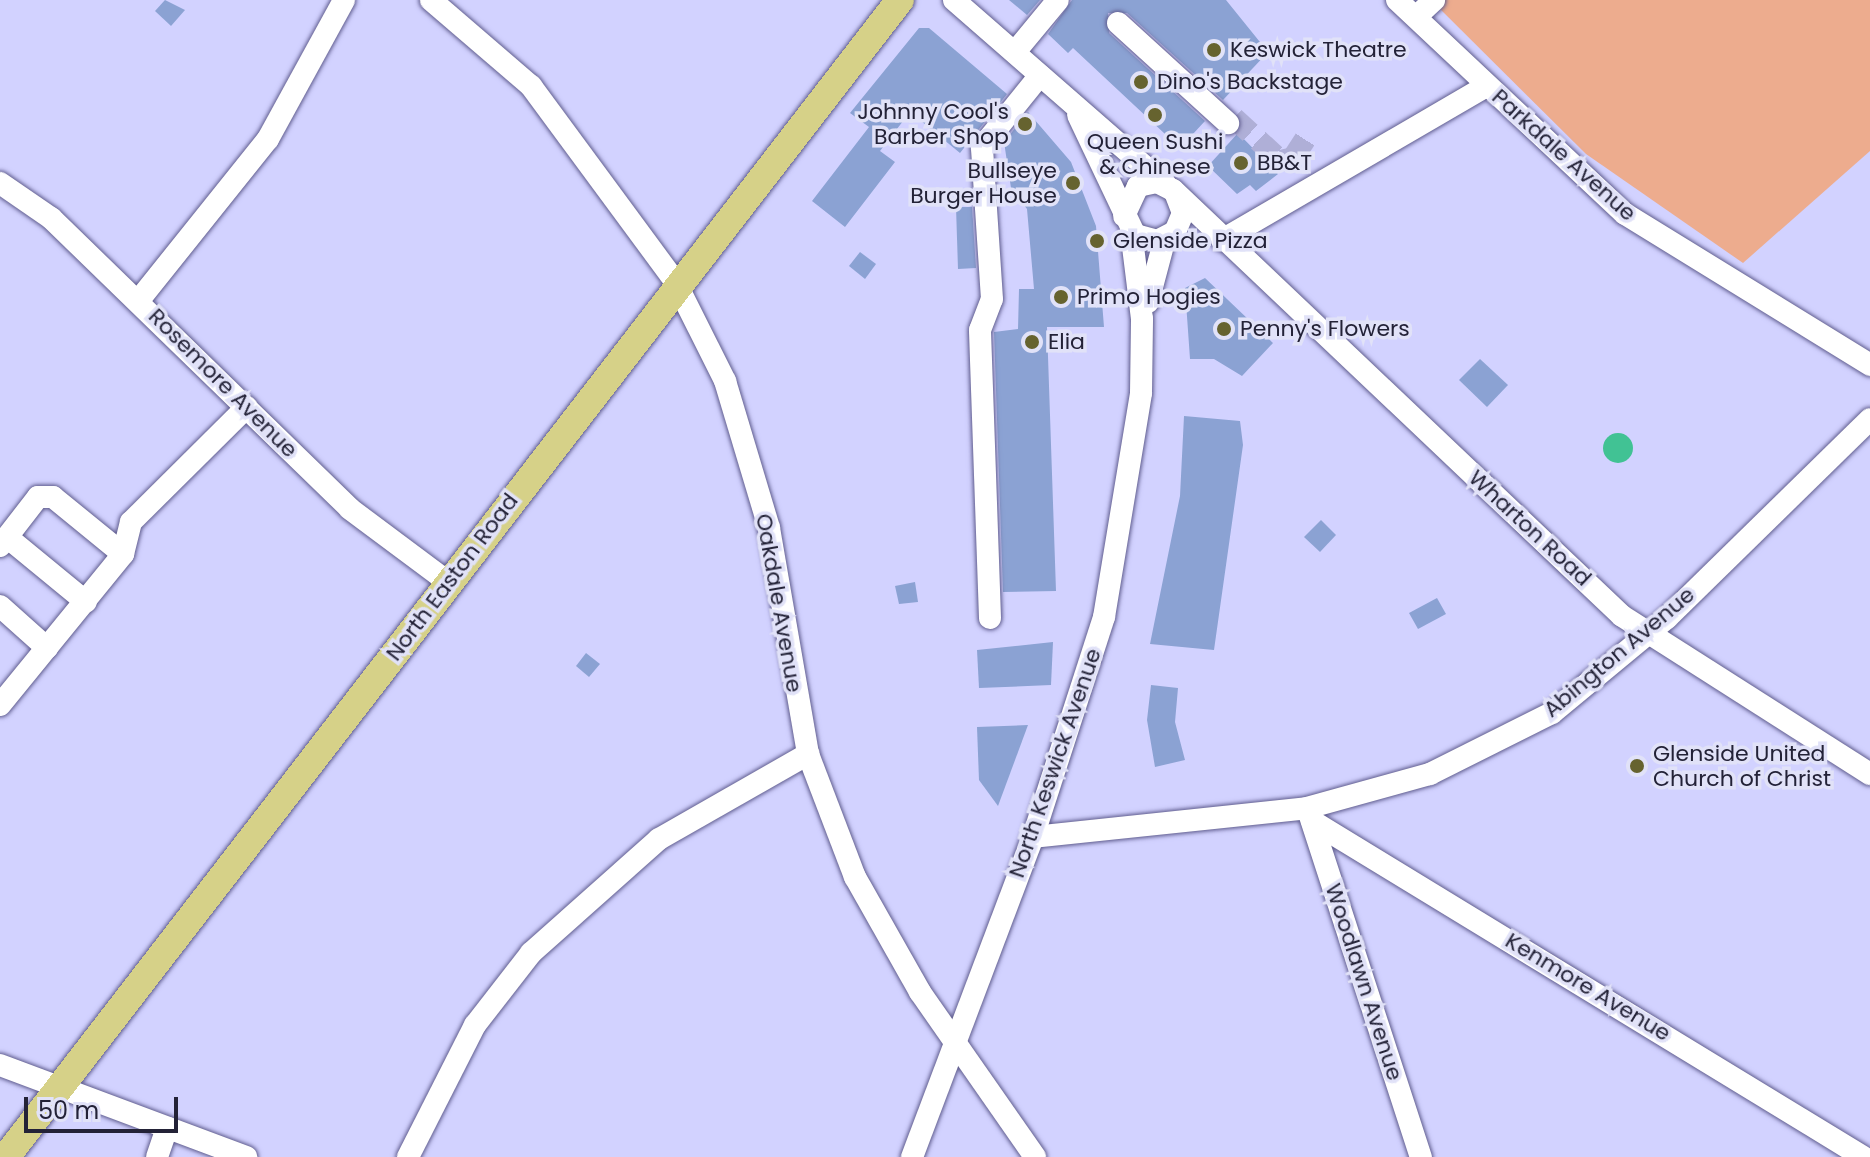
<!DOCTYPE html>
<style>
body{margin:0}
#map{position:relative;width:1870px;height:1157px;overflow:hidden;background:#d2d2ff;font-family:Poppins,sans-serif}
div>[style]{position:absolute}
.green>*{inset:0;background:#edac8e}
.water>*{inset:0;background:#41c294}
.round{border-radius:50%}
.building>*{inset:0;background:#8ba2d3}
.minor-tunnel>*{height:22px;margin-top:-11px;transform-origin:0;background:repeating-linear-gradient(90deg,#afafd7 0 22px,transparent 0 33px)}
.roads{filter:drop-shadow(0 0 2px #605d8f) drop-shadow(0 0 2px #605d8f)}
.minor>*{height:22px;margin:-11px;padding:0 11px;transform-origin:11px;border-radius:11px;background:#fff}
.major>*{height:28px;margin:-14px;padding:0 14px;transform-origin:14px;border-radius:14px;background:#d6d188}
.dots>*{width:22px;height:22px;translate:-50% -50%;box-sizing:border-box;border:4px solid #e1e2f8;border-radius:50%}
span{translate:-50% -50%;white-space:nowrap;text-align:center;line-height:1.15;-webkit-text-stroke:7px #e1e2f8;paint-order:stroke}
.poi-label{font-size:22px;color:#232237}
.left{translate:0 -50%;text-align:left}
.right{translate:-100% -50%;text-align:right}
.street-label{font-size:22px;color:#232237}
.scale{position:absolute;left:24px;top:1097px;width:154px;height:36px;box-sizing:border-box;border:4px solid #232237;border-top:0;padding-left:10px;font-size:24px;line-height:28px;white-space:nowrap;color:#232237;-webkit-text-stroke:6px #e1e2f8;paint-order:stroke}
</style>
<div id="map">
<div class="green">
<i style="clip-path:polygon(1431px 0,1870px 0,1870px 151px,1743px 263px,1586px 154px)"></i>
</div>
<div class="water">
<i class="round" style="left:1603px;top:433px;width:30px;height:30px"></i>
</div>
<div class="building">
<i style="clip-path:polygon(165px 0,185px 10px,171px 26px,155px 11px)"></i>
<i style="clip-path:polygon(1009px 0,1040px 0,1027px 15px)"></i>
<i style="clip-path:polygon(1072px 0,1226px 0,1268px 52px,1223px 100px,1127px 13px,1108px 13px,1109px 33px,1205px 121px,1180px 148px,1073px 48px,1068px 53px,1048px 34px)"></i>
<i style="clip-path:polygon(919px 28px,929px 28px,1007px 94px,960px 153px,910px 112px,880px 151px,895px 162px,845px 227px,812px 201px,869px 127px,850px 113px)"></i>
<i style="clip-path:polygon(1028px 112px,1071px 162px,1096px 226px,1104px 327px,1047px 327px,1056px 591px,1003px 592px,994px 332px,1018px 329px,1019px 289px,1034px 289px,1027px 209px,1011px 188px,1004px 142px)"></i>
<i style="clip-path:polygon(1238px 133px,1278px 174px,1256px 191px,1250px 185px,1237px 194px,1208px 166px)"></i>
<i style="clip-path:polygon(956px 207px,972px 207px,976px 268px,958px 269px)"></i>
<i style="clip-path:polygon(860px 252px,876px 264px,865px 279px,849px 266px)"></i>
<i style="clip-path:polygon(1205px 278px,1273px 343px,1242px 376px,1214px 359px,1190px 359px,1185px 288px)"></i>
<i style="clip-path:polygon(1480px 359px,1508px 385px,1487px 407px,1459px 380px)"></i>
<i style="clip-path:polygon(1184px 416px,1240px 421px,1243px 445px,1214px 650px,1150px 644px,1180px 496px)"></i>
<i style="clip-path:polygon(1321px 520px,1336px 535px,1320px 552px,1304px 537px)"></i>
<i style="clip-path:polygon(915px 582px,918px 602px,899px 604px,895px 586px)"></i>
<i style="clip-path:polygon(1437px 598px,1446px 614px,1418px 629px,1409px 613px)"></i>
<i style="clip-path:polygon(1053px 642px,1051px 685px,979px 688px,977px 650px)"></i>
<i style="clip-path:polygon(586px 653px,600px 664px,589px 677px,576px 666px)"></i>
<i style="clip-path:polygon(1151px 685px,1178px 688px,1175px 722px,1185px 760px,1155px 767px,1147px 720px)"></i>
<i style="clip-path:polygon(1028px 725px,998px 806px,979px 780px,977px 727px)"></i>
</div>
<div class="minor-tunnel">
<i style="left:1234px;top:118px;width:64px;rotate:42.5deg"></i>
<i style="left:1281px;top:161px;width:12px;rotate:-14deg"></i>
<i style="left:1293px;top:158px;width:31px;rotate:-57deg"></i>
</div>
<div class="roads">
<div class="minor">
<i style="left:431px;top:0;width:132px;rotate:40.7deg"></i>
<i style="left:531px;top:86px;width:245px;rotate:53.6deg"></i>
<i style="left:676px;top:283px;width:110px;rotate:63.4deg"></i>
<i style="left:725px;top:381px;width:153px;rotate:73.3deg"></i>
<i style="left:769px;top:528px;width:229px;rotate:80.2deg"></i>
<i style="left:808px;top:754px;width:132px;rotate:69.1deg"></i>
<i style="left:855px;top:877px;width:132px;rotate:60.5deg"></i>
<i style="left:920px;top:992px;width:201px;rotate:55.1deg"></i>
<i style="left:954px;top:0;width:281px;rotate:41.1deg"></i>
<i style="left:1397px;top:0;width:313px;rotate:43.2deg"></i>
<i style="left:1625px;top:214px;width:288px;rotate:31.6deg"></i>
<i style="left:1418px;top:15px;width:22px;rotate:-43deg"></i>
<i style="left:1118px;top:23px;width:149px;rotate:42.3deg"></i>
<i style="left:1015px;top:52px;width:67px;rotate:-50.4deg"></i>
<i style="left:1078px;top:115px;width:133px;rotate:64.6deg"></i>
<i style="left:1135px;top:235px;width:23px;rotate:15deg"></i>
<i style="left:1157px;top:241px;width:20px;rotate:-27deg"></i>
<i style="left:1175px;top:232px;width:21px;rotate:-67deg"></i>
<i style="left:1183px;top:213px;width:22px;rotate:-111deg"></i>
<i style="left:0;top:183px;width:62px;rotate:34.5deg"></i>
<i style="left:51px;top:218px;width:417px;rotate:44.2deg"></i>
<i style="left:350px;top:509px;width:122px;rotate:36.7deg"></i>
<i style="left:1124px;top:216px;width:33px;rotate:-65deg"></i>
<i style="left:1138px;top:186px;width:19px;rotate:-12deg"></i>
<i style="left:1157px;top:182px;width:18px;rotate:27deg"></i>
<i style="left:1173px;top:190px;width:619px;rotate:43.49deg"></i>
<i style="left:1622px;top:616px;width:294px;rotate:32.5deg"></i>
<i style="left:1222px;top:240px;width:306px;rotate:-30.2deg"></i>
<i style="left:139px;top:300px;width:206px;rotate:-51.3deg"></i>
<i style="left:268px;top:139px;width:158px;rotate:-61.3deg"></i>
<i style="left:1148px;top:302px;width:66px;rotate:-75.1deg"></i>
<i style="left:7px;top:537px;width:102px;rotate:39.4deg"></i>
<i style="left:0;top:546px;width:62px;rotate:-52.2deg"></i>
<i style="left:38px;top:497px;width:15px"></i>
<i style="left:53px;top:497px;width:90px;rotate:39.2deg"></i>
<i style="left:0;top:606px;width:63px;rotate:41.8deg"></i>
<i style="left:990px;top:618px;width:288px;rotate:-92deg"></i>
<i style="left:980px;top:330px;width:33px;rotate:-69deg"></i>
<i style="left:992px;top:299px;width:152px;rotate:-93.8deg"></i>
<i style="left:982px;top:147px;width:92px;rotate:-51.1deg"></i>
<i style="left:0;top:705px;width:195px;rotate:-50.8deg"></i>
<i style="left:123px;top:554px;width:33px;rotate:-76deg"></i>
<i style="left:131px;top:522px;width:163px;rotate:-44.8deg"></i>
<i style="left:1310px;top:816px;width:359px;rotate:72deg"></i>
<i style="left:1312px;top:821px;width:645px;rotate:31.37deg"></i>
<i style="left:1033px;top:837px;width:276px;rotate:-6deg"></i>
<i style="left:1307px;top:808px;width:128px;rotate:-15.5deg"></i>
<i style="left:1430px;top:774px;width:136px;rotate:-26.6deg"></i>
<i style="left:1552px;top:713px;width:149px;rotate:-39.6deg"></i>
<i style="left:1667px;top:618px;width:284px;rotate:-44.4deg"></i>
<i style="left:0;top:1065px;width:263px;rotate:20.5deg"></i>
<i style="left:157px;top:1157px;width:31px;rotate:-71deg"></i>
<i style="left:408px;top:1157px;width:148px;rotate:-63.1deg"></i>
<i style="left:475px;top:1025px;width:91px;rotate:-52.1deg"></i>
<i style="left:531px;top:953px;width:171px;rotate:-41.7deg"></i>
<i style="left:659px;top:839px;width:172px;rotate:-29.7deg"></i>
<i style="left:912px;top:1157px;width:342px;rotate:-69.3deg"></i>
<i style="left:1033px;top:837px;width:231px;rotate:-72.1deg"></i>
<i style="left:1104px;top:617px;width:227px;rotate:-80.6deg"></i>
<i style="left:1141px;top:393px;width:74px;rotate:-89.2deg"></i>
<i style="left:1142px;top:319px;width:89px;rotate:-97.1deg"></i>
</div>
<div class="major">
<i style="left:6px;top:1157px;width:1462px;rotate:-52.31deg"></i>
</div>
</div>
<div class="dots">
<i style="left:1214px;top:50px;background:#66632f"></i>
<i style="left:1141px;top:82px;background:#66632f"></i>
<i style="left:1155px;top:115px;background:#66632f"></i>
<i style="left:1025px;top:124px;background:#66632f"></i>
<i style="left:1241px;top:163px;background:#66632f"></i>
<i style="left:1073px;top:183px;background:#66632f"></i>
<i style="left:1097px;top:241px;background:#66632f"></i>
<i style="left:1061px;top:297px;background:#66632f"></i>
<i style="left:1224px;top:329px;background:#66632f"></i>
<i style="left:1032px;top:342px;background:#66632f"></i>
<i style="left:1637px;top:766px;background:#66632f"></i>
</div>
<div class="poi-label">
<span class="left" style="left:1230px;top:50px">Keswick Theatre</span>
<span class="left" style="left:1157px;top:82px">Dino's Backstage</span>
<span class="right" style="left:1009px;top:124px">Johnny Cool's<br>Barber Shop</span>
<span style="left:1155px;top:154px">Queen Sushi<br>&amp; Chinese</span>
<span class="left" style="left:1257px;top:163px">BB&amp;T</span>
<span class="right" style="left:1057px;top:183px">Bullseye<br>Burger House</span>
<span class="left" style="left:1113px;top:241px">Glenside Pizza</span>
<span class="left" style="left:1077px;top:297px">Primo Hogies</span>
<span class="left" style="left:1240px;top:329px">Penny's Flowers</span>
<span class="left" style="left:1048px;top:342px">Elia</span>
<span class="left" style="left:1653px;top:766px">Glenside United<br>Church of Christ</span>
</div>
<div class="street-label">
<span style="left:1564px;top:155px;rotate:42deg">Parkdale Avenue</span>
<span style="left:223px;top:383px;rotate:45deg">Rosemore Avenue</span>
<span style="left:1530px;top:528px;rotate:43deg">Wharton Road</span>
<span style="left:452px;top:577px;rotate:-53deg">North Easton Road</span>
<span style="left:779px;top:603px;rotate:80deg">Oakdale Avenue</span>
<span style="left:1619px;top:652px;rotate:-40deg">Abington Avenue</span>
<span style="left:1055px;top:763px;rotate:-71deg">North Keswick Avenue</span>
<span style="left:1364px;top:982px;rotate:72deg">Woodlawn Avenue</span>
<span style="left:1588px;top:987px;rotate:31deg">Kenmore Avenue</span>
</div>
<div class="scale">50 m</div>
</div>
